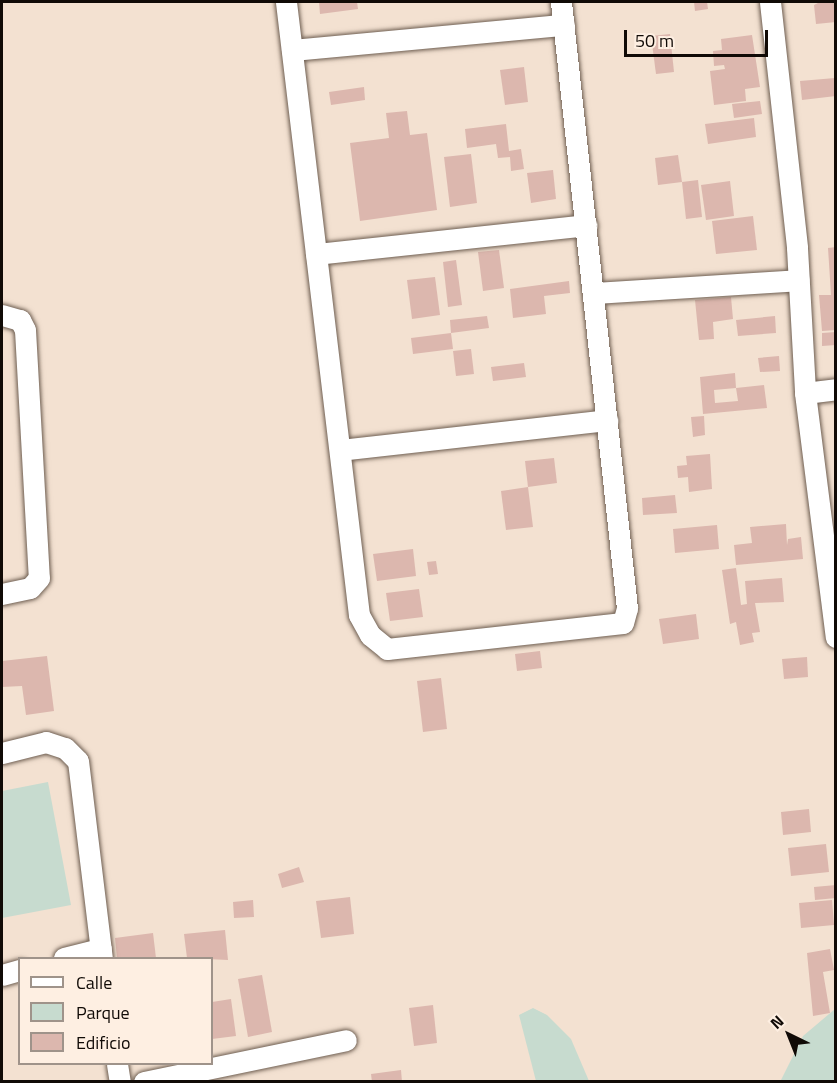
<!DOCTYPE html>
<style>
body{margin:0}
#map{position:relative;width:837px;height:1083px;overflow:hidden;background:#f3e1d1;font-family:"Titillium Web",sans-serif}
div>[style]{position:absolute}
.green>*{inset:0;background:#c7dbcf}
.building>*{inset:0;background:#dcb7ae}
.roads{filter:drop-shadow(0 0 2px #6e5e51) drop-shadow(0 0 2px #6e5e51)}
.minor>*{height:21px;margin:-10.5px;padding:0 10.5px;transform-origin:10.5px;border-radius:10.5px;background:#fff}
span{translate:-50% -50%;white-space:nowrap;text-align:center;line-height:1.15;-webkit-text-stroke:5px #feefe2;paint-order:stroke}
.frame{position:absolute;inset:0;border:3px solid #100a06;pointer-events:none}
.legend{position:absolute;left:18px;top:957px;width:195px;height:108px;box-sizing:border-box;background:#feefe2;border:2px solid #9f938a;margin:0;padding:8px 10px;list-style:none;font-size:18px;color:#100a06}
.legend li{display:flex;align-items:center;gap:12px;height:30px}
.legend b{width:30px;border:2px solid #9f938a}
.north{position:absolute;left:759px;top:1005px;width:60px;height:60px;-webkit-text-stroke:4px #feefe2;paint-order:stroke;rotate:317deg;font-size:16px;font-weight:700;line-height:24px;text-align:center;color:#100a06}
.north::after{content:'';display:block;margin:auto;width:21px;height:27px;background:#100a06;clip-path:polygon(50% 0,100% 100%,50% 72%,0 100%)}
.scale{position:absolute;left:624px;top:30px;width:144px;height:27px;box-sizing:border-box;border:3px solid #100a06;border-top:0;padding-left:8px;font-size:18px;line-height:21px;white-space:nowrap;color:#100a06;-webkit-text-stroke:4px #feefe2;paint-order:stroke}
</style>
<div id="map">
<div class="green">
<i style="clip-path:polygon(48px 782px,71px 905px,2px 918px,2px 791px)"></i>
<i style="clip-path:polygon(533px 1008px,547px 1015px,571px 1039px,589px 1081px,536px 1081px,519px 1015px)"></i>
<i style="clip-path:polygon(835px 1009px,835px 1081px,780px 1082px,803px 1036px)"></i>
</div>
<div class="building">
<i style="clip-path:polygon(319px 2px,357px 2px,358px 9px,320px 14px)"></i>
<i style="clip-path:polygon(694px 2px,707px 2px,708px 9px,695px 11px)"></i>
<i style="clip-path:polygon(820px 2px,836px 2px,836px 22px,816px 24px,814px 5px)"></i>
<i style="clip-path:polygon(670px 34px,674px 72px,656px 74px,651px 36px)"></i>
<i style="clip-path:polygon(752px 35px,760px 87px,745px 89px,746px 101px,714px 105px,710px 71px,725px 69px,724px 65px,714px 66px,713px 51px,722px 50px,721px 39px)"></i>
<i style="clip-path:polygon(524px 67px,528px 102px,505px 105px,500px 70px)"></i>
<i style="clip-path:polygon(835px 78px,836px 96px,802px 100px,800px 81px)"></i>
<i style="clip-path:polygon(364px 87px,365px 100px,331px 105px,329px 92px)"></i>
<i style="clip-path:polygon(760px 101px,762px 114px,734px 118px,732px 104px)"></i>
<i style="clip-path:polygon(407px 111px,410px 135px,427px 133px,437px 210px,360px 221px,350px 143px,389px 138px,386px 113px)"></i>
<i style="clip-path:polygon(754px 118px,756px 137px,708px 144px,705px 124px)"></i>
<i style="clip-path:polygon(506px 124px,509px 151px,521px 149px,524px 169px,511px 171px,510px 157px,498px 158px,496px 144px,467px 148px,465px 129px)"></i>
<i style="clip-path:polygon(471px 154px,477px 203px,450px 207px,444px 157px)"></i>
<i style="clip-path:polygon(678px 155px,682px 182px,658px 185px,655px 158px)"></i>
<i style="clip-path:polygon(553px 170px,556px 199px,531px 203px,527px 173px)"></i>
<i style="clip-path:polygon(698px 180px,702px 217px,686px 219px,682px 182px)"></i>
<i style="clip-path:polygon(730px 181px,734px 216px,706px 220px,701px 185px)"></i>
<i style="clip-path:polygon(753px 216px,757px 250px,716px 254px,712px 221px)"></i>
<i style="clip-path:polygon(836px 247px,836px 330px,822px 331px,819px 295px,831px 295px,828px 248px)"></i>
<i style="clip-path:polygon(499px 250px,504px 288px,483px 291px,478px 252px)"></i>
<i style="clip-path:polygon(456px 260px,462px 305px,448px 307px,443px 262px)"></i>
<i style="clip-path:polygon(435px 277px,440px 315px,412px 319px,407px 280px)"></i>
<i style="clip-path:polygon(569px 281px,570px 293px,544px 296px,546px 314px,513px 318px,510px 289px)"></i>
<i style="clip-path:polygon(731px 297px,733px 319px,713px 322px,714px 339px,699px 340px,695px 300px)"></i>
<i style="clip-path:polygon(487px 316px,489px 328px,451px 333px,450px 320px)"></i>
<i style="clip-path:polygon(775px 316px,776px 333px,738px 336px,736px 320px)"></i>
<i style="clip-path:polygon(836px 332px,836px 345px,822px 346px,822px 333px)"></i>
<i style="clip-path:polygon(451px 333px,453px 349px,413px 354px,411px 338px)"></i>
<i style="clip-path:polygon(471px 349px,474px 374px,456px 376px,453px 351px)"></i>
<i style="clip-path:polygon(779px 356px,780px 371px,760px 372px,758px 358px)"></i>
<i style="clip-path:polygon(524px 363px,526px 377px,493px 381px,491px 367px)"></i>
<i style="clip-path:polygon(735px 373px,736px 388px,714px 390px,715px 403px,738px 401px,736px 388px,764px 385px,767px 408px,703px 414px,700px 377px)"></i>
<i style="clip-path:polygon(704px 416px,705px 435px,693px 437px,691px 417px)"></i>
<i style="clip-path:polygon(710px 454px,712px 489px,689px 492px,688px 477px,678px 478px,677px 466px,687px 465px,686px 456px)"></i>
<i style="clip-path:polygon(554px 458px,557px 483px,528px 487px,525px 461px)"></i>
<i style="clip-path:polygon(528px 487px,533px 527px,506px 530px,501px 491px)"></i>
<i style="clip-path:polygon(675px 495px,677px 513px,643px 515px,642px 498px)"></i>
<i style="clip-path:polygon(786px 524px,787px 545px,788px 539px,801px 537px,803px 559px,736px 565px,734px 545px,752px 543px,750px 527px)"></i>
<i style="clip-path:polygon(717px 525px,719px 549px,675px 553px,673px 529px)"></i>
<i style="clip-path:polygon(413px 549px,416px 576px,377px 581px,373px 554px)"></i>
<i style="clip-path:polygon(436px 561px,438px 574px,429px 575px,427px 562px)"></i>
<i style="clip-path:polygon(736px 568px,741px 605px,747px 604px,745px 581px,782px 578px,784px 602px,755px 603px,760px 632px,752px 633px,754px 642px,740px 645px,736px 622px,730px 624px,722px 570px)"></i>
<i style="clip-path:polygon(419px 589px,423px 617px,390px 621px,386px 593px)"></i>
<i style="clip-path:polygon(696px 614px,699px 639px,663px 644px,659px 619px)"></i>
<i style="clip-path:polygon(540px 651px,542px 668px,517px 671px,515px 654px)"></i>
<i style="clip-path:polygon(47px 656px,54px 711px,26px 715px,22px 686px,2px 687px,2px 661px)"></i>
<i style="clip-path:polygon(807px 657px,808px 677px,784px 679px,782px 659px)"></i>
<i style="clip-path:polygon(441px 678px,447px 729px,423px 732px,417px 681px)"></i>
<i style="clip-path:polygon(809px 809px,811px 832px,783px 835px,781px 812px)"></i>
<i style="clip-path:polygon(826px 844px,829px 872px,791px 876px,788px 848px)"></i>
<i style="clip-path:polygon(299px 867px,304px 882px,282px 888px,278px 874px)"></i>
<i style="clip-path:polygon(836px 885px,836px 898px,815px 900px,814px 887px)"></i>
<i style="clip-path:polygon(350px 897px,354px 934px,321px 938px,316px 901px)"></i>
<i style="clip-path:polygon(253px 900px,254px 917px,234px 918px,233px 902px)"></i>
<i style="clip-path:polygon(832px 900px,834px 925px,801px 928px,799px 903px)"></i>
<i style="clip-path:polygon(225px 930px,228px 960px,187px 958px,184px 934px)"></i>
<i style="clip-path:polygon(153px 933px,156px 958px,117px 958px,115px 938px)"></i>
<i style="clip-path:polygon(830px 949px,834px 970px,823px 972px,830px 1013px,813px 1016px,807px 953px)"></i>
<i style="clip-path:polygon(262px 975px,272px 1032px,248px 1037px,238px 979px)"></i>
<i style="clip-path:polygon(231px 999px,236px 1036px,212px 1039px,212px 1002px)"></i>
<i style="clip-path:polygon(433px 1005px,437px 1043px,414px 1046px,409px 1008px)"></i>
<i style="clip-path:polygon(401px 1070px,402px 1082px,372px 1082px,371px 1074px)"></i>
</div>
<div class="roads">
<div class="minor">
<i style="left:286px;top:2px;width:617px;rotate:83.21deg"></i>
<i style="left:359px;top:615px;width:23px;rotate:61deg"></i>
<i style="left:370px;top:635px;width:22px;rotate:39deg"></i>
<i style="left:387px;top:649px;width:237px;rotate:-6.3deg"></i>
<i style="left:623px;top:623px;width:16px;rotate:-75deg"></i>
<i style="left:627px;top:608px;width:610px;rotate:-96.22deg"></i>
<i style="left:770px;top:2px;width:247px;rotate:83.7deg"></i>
<i style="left:797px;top:248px;width:145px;rotate:86.8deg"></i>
<i style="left:805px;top:393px;width:246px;rotate:82.8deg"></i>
<i style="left:292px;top:50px;width:273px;rotate:-5.3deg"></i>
<i style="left:316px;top:254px;width:272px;rotate:-6.1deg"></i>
<i style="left:593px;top:293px;width:206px;rotate:-3.6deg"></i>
<i style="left:2px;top:315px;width:19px;rotate:16deg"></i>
<i style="left:20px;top:320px;width:11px;rotate:63deg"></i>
<i style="left:25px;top:330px;width:248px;rotate:86.8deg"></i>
<i style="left:39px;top:578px;width:13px;rotate:132deg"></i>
<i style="left:30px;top:588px;width:29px;rotate:168deg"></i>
<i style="left:805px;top:393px;width:31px;rotate:-7deg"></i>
<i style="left:340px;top:450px;width:269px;rotate:-6.4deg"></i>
<i style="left:2px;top:753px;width:45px;rotate:-14deg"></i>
<i style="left:46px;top:742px;width:20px;rotate:18deg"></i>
<i style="left:65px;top:748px;width:18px;rotate:45deg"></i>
<i style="left:78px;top:761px;width:198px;rotate:83.1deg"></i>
<i style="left:64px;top:958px;width:38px;rotate:-14deg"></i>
<i style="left:2px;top:975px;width:19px;rotate:-16deg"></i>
<i style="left:117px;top:1064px;width:18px;rotate:81deg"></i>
<i style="left:144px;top:1082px;width:206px;rotate:-11.7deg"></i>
</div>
</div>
<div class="frame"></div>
<ul class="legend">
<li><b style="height:8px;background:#fff"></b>Calle</li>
<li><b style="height:16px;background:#c7dbcf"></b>Parque</li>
<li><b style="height:16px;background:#dcb7ae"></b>Edificio</li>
</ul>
<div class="north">N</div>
<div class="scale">50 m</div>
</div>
